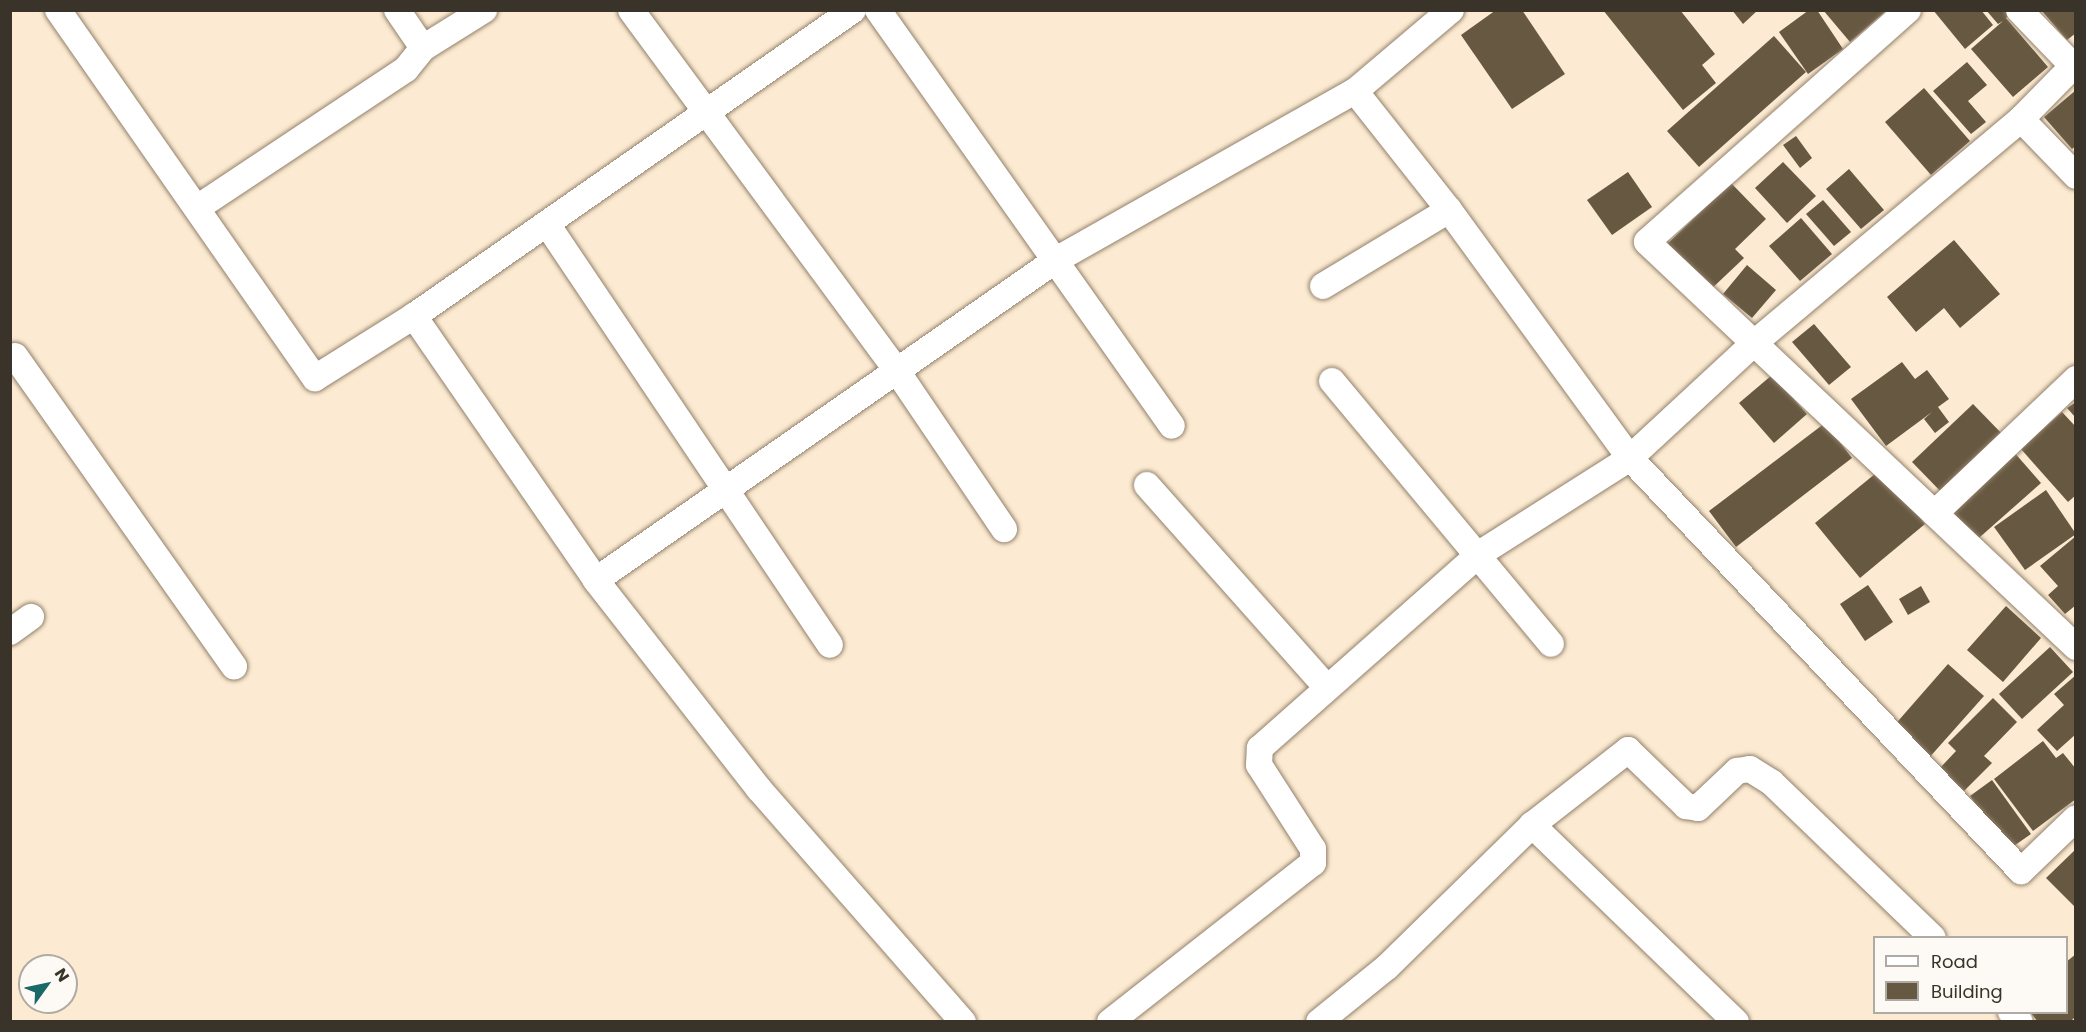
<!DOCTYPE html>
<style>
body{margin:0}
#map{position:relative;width:2086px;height:1032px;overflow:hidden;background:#fcead2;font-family:Poppins,sans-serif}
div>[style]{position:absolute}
.building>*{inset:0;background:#675842}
.roads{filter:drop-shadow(0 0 2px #92816b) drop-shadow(0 0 2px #92816b)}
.minor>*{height:26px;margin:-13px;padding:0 13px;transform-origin:13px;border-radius:13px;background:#fff}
span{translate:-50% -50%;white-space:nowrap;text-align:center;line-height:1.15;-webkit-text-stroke:6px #fdfaf5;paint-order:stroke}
.frame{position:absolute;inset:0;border:12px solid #3a3329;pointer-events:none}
.legend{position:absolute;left:1873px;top:936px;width:195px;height:78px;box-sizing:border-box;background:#fdfaf5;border:2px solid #afaaa3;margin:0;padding:8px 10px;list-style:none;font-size:18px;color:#3a3329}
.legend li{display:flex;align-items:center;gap:12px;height:30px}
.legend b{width:30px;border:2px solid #afaaa3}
.north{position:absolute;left:18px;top:954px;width:60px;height:60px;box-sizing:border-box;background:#fdfaf5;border:2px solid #afaaa3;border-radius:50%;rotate:57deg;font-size:16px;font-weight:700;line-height:24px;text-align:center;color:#3a3329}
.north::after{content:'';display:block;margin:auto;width:21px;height:27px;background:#1a6868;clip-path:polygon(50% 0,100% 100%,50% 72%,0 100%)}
</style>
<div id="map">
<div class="building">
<i style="clip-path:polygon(1496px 10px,1522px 10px,1565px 74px,1512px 109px,1461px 35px)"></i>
<i style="clip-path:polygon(1603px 10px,1680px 10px,1715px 54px,1702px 65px,1716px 83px,1683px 110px)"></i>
<i style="clip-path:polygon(1732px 10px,1758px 10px,1743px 24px)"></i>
<i style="clip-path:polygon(1809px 10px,1817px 10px,1843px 49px,1808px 74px,1779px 32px)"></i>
<i style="clip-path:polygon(1823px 10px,1887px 10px,1850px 42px)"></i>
<i style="clip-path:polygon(1933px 10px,1981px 10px,1993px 25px,1965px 49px)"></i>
<i style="clip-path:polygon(1986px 10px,2005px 10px,2009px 15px,2006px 18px,2048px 67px,2013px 97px,1971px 49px,2003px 21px,1998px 24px)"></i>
<i style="clip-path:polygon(2041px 10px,2076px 10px,2076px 33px,2067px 40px)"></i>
<i style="clip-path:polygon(1774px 36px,1806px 72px,1699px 167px,1667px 131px)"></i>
<i style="clip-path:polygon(1967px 62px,1987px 85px,1968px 101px,1986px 122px,1971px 134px,1933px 91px)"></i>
<i style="clip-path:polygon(1924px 88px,1970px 141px,1931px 175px,1885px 122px)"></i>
<i style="clip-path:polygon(2076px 90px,2076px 146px,2072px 149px,2044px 117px)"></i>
<i style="clip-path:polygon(1796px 136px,1812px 158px,1800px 168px,1783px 145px)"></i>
<i style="clip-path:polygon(1783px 162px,1816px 196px,1787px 223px,1755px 188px)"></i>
<i style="clip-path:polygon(1849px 169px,1884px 210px,1861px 229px,1826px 189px)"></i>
<i style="clip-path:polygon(1628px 172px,1652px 207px,1612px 235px,1587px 200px)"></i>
<i style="clip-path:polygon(1731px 183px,1766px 219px,1735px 249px,1744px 258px,1707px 293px,1664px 247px)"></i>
<i style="clip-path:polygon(1823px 200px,1851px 232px,1834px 246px,1806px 214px)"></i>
<i style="clip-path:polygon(1801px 218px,1832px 254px,1800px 281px,1769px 246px)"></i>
<i style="clip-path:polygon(1954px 240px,2000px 294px,1960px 328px,1944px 308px,1916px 332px,1887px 297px)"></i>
<i style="clip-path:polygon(1747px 265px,1776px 290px,1752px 318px,1723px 294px)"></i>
<i style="clip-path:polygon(1814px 324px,1851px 367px,1829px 385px,1792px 342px)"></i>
<i style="clip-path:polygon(1902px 362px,1915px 379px,1927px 370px,1949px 399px,1938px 407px,1949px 422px,1935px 433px,1924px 419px,1932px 412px,1886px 446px,1851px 399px)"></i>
<i style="clip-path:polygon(1772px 375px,1807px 414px,1774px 443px,1739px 403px)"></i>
<i style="clip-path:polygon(2076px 402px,2076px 418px,2067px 408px)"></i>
<i style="clip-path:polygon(1973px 404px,2007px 439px,1947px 498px,1912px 462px)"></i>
<i style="clip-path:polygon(2062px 412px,2076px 427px,2076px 495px,2068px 502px,2021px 449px)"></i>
<i style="clip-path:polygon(1825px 423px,1852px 458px,1736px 547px,1709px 511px)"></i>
<i style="clip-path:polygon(2013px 451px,2041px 483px,1971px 545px,1943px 513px)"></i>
<i style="clip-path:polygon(1881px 469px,1925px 524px,1860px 578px,1815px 523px)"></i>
<i style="clip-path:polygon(2046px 490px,2076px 534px,2025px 570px,1994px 527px)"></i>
<i style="clip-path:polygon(2076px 536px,2076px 605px,2065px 614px,2048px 595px,2058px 586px,2040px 566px)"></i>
<i style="clip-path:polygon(1868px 585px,1893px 622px,1865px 641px,1840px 604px)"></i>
<i style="clip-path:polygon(1921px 586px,1930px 602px,1908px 615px,1899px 599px)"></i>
<i style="clip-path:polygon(2006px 606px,2041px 638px,2003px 682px,1967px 650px)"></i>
<i style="clip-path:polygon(2050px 647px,2073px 672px,2022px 719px,1999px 694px)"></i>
<i style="clip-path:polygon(1948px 664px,1984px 696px,1928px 759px,1892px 728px)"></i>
<i style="clip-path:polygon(2076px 675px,2076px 734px,2057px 751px,2037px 730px,2064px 705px,2054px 694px)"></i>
<i style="clip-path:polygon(1993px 698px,2017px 722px,1984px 756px,1992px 763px,1964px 791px,1940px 768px,1956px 751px,1948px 743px)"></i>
<i style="clip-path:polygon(2043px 741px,2056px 758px,2063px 753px,2076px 769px,2076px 799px,2033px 831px,1994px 779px)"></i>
<i style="clip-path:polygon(1992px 780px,2031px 834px,2008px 850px,1970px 796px)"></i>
<i style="clip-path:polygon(2076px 849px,2076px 908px,2046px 878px)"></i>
<i style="clip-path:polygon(2076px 954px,2076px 1016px,2070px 1022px,2038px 1022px,2030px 1012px,2066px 1012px,2066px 962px)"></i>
</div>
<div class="roads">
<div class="minor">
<i style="left:58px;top:10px;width:449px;rotate:55.1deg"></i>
<i style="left:315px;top:378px;width:117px;rotate:-32.1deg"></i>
<i style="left:397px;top:10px;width:46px;rotate:55.6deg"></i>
<i style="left:631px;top:10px;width:448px;rotate:53.6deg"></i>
<i style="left:897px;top:371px;width:191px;rotate:55.9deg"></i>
<i style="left:878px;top:10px;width:509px;rotate:54.75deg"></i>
<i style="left:1451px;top:10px;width:126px;rotate:139.8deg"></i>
<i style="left:1355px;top:91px;width:152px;rotate:51.7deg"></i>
<i style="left:1449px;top:210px;width:307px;rotate:53.9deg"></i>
<i style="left:1630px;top:458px;width:569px;rotate:46.57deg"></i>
<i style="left:2021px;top:871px;width:76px;rotate:-43.9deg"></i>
<i style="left:1908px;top:10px;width:349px;rotate:138.4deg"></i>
<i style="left:1647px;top:242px;width:590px;rotate:43.35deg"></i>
<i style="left:2019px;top:10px;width:78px;rotate:46deg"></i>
<i style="left:2021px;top:119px;width:79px;rotate:46deg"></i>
<i style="left:197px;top:208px;width:251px;rotate:-33.6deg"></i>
<i style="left:406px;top:69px;width:27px;rotate:-51deg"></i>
<i style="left:423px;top:48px;width:72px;rotate:-31.9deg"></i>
<i style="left:547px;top:224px;width:507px;rotate:56.09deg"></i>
<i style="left:1323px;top:286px;width:147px;rotate:-31.1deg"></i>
<i style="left:15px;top:356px;width:380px;rotate:54.8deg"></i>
<i style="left:1332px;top:381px;width:342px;rotate:50.2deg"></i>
<i style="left:1147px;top:485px;width:271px;rotate:48.4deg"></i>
<i style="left:1935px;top:513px;width:195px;rotate:-43.5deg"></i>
<i style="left:596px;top:580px;width:321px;rotate:-124.6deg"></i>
<i style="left:414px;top:316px;width:535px;rotate:-34.88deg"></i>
<i style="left:10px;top:632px;width:26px;rotate:-36deg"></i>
<i style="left:2011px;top:1012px;width:13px;rotate:48deg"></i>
<i style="left:963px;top:1022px;width:310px;rotate:-131.2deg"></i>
<i style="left:759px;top:789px;width:265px;rotate:-128deg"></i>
<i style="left:596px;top:580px;width:560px;rotate:-34.82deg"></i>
<i style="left:1056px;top:260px;width:343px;rotate:-29.5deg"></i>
<i style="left:1110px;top:1022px;width:258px;rotate:-38.1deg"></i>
<i style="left:1313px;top:863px;width:14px;rotate:-90deg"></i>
<i style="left:1313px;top:849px;width:100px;rotate:-122.7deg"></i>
<i style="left:1259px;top:765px;width:17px;rotate:-87deg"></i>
<i style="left:1260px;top:748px;width:293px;rotate:-41.5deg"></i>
<i style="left:1479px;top:554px;width:179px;rotate:-32.4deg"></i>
<i style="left:1630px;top:458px;width:168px;rotate:-42.8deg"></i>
<i style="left:1753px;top:344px;width:350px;rotate:-40deg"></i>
<i style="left:2021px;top:119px;width:78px;rotate:-45.5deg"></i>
<i style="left:1319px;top:1022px;width:87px;rotate:-39deg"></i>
<i style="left:1387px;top:967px;width:203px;rotate:-44.4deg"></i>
<i style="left:1736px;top:1022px;width:284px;rotate:-136deg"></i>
<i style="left:1532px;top:825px;width:122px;rotate:-38deg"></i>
<i style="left:1628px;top:750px;width:81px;rotate:44deg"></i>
<i style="left:1686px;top:806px;width:12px;rotate:9deg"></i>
<i style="left:1698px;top:808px;width:54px;rotate:-43.5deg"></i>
<i style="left:1737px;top:771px;width:13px;rotate:-9deg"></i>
<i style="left:1750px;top:769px;width:26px;rotate:32deg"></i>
<i style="left:1772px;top:783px;width:223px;rotate:43.9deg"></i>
</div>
</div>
<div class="frame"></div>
<ul class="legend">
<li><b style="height:8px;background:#fff"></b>Road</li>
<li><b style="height:16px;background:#675842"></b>Building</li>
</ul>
<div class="north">N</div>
</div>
